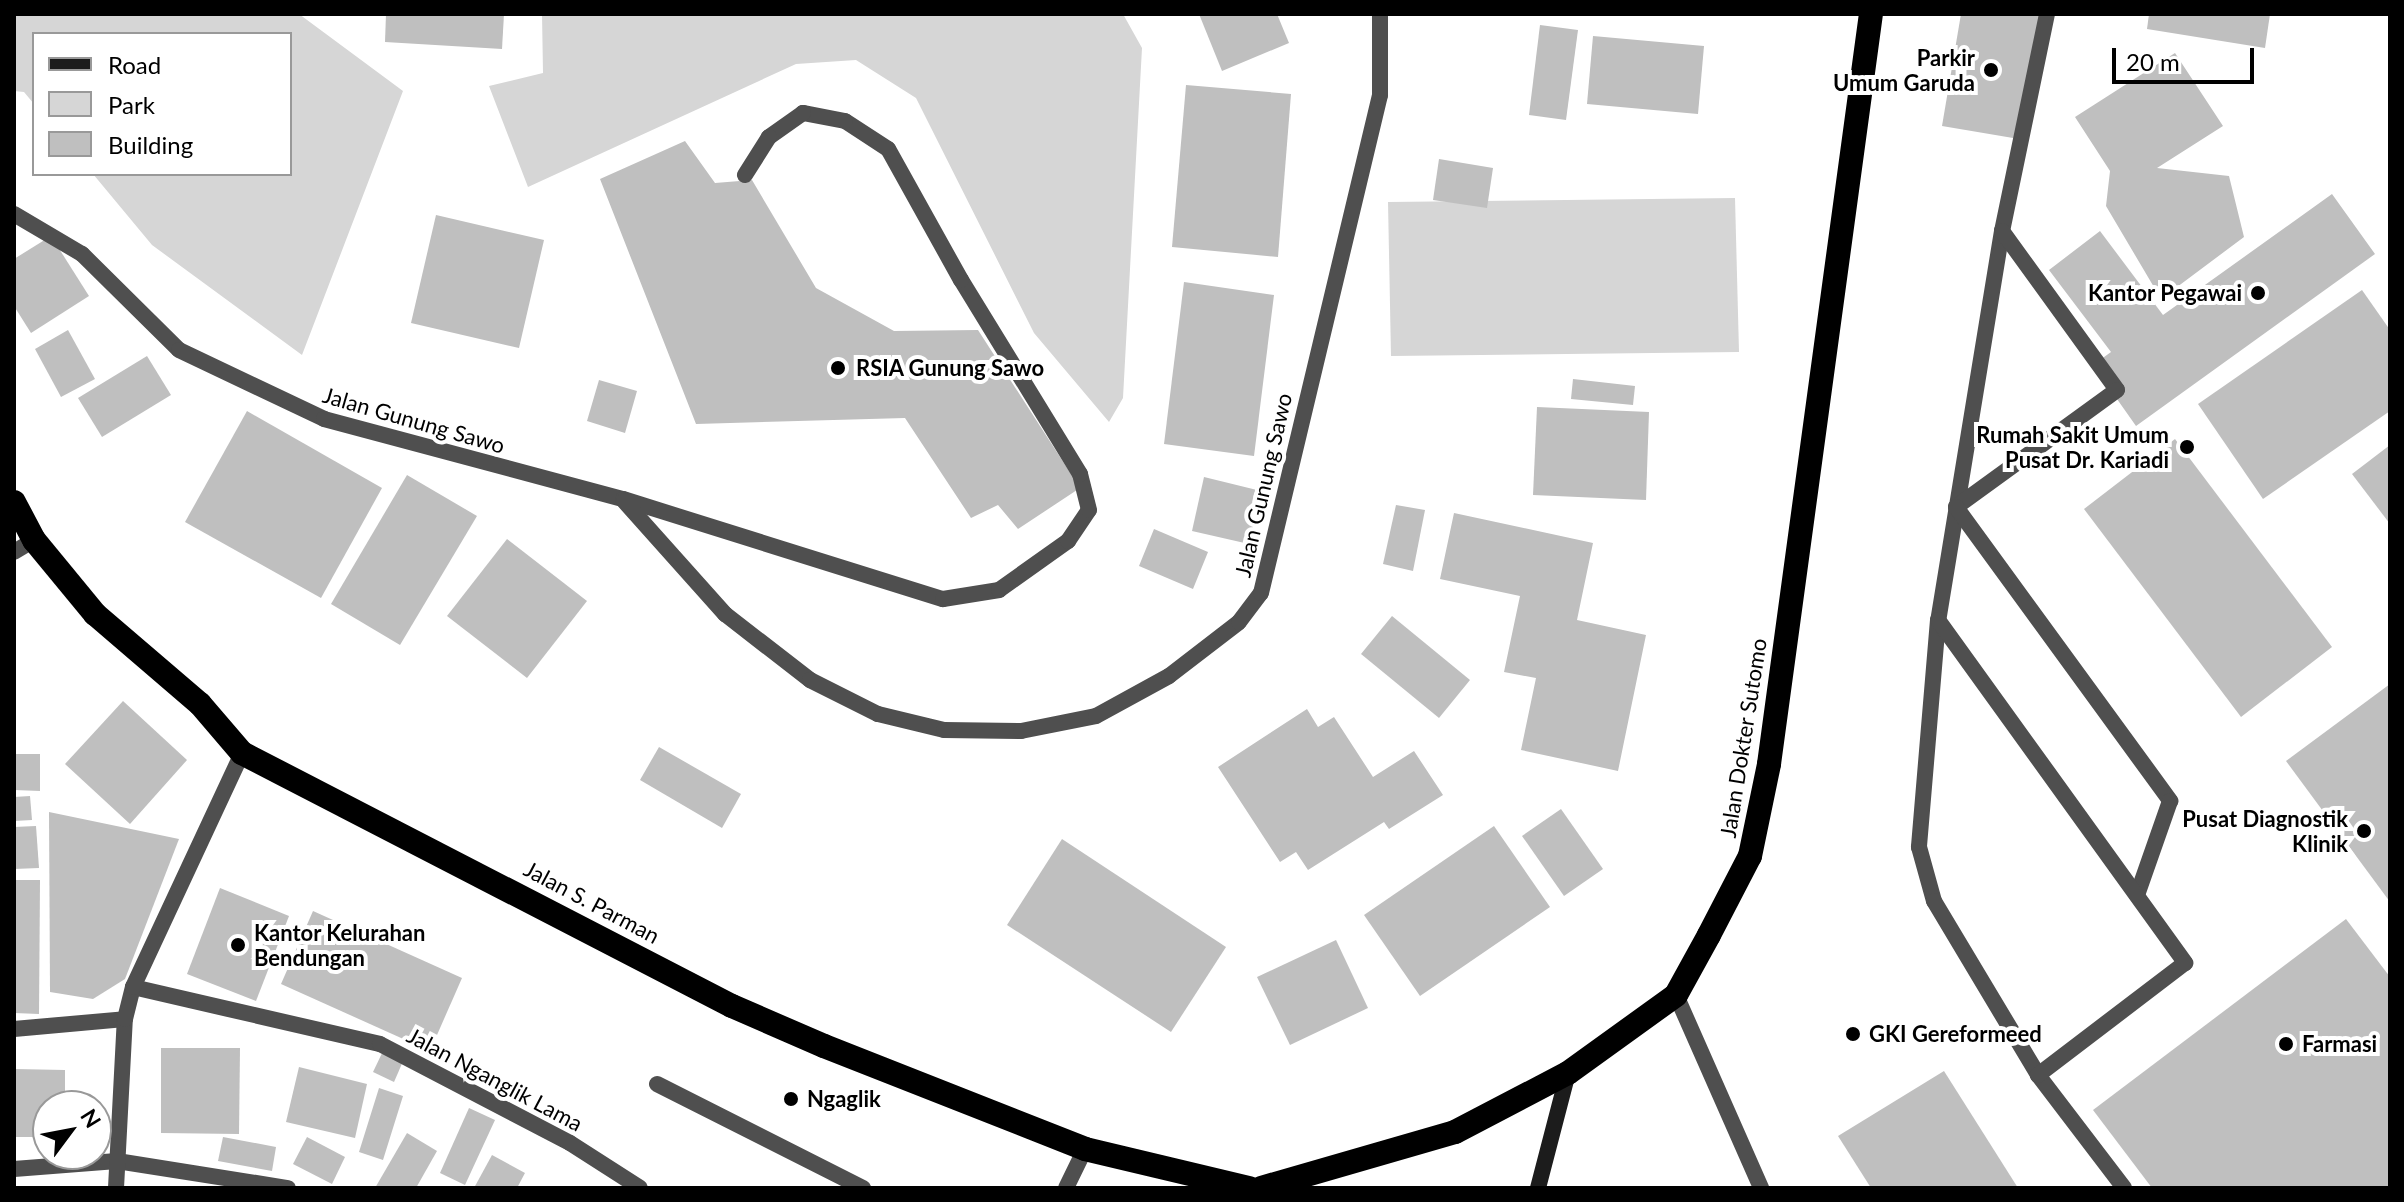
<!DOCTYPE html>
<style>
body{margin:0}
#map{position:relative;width:2404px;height:1202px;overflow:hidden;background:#fff;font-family:Lato,sans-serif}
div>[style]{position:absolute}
.green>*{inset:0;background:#d6d6d6}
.building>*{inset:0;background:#bfbfbf}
.lane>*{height:16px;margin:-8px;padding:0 8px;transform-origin:8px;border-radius:8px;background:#4f4f4f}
.street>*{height:16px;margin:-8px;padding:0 8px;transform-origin:8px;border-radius:8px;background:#4f4f4f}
.secondary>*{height:16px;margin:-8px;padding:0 8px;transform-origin:8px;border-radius:8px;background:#1c1c1c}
.highway>*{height:24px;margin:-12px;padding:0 12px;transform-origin:12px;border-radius:12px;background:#000}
.dots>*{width:22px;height:22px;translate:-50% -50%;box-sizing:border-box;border:4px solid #fff;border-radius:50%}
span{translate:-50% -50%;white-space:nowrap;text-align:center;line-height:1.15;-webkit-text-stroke:8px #fff;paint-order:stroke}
.poi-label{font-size:22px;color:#000;font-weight:700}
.right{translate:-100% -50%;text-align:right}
.left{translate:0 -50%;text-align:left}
.street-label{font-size:22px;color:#000}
.frame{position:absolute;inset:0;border:16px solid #000;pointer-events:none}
.legend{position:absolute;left:32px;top:32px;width:260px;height:144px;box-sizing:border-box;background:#fff;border:2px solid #999;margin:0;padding:10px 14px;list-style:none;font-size:24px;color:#000}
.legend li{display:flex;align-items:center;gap:16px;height:40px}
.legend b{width:40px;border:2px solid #999}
.north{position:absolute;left:32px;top:1090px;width:80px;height:80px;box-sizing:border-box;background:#fff;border:2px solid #999;border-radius:50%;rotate:58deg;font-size:22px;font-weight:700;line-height:32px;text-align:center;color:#000}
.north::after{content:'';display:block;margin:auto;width:28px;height:36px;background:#000;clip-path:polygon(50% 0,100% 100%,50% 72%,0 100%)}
.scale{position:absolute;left:2112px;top:48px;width:142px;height:36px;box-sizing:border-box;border:4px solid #000;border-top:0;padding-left:10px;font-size:24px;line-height:28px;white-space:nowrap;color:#000;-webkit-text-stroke:6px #fff;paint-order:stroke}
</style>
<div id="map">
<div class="green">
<i style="clip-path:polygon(14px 14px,299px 14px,403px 91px,302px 355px,152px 245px,93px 174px,290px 174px,290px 34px,34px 34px,34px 104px,24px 92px,14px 91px)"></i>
<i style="clip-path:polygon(542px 14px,1123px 14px,1142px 48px,1123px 398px,1109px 422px,1034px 333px,916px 98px,856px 60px,796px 64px,528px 187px,489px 86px,543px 73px)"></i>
<i style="clip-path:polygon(1735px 198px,1739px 352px,1391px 356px,1388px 202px)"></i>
</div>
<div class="building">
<i style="clip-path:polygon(386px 14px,504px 14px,502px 49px,385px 42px)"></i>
<i style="clip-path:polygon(1199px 14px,1277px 14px,1289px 43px,1222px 71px)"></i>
<i style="clip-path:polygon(1961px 14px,2040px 14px,2019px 139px,1942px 126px)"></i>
<i style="clip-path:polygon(2149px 14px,2270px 14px,2265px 48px,2147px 29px)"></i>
<i style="clip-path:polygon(1540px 25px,1578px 30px,1566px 120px,1529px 115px)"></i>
<i style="clip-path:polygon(1593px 36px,1704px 46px,1698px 114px,1587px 104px)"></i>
<i style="clip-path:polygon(2175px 53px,2223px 126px,2157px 168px,2229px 176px,2244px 237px,2161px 299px,2106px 206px,2110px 171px,2075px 117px)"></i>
<i style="clip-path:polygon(1186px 85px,1291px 94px,1278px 257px,1172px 247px)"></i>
<i style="clip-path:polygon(685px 141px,715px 183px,752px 180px,816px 288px,894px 331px,978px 330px,1080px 488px,1018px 529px,998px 505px,971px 518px,905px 418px,696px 424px,600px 179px)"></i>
<i style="clip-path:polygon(1439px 159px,1493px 168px,1487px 208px,1433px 200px)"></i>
<i style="clip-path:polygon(2332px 194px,2375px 254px,2136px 426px,2093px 365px,2111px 352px,2049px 270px,2100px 231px,2163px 315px)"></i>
<i style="clip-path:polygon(436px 215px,544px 240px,519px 348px,411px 323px)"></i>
<i style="clip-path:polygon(51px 236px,89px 296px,31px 333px,14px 306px,14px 259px)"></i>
<i style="clip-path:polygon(1184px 282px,1274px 295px,1254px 456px,1164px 444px)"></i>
<i style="clip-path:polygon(2362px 290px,2390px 330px,2390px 411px,2263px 499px,2198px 404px)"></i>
<i style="clip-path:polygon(68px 330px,95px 379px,61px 397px,35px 349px)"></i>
<i style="clip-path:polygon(147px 356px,171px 395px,102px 437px,78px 398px)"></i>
<i style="clip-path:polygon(1573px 379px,1635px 386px,1633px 405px,1571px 399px)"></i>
<i style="clip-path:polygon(599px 380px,637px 391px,625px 433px,587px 421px)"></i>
<i style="clip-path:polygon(1537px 407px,1649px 412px,1646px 500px,1533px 495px)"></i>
<i style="clip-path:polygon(247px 411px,382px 488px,321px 598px,185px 522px)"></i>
<i style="clip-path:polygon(2175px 439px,2332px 647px,2241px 717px,2084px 509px)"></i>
<i style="clip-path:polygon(2390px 445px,2390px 524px,2352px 474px)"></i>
<i style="clip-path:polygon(407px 475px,477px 516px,400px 645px,331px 604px)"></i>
<i style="clip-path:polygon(1204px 477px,1261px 491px,1249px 544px,1192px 531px)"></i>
<i style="clip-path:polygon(1396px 505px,1425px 510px,1413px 571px,1383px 564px)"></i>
<i style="clip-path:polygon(1454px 513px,1593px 543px,1577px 620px,1646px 635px,1618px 771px,1521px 750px,1536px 678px,1504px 672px,1520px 596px,1440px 579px)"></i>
<i style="clip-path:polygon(1154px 529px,1208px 552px,1193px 589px,1139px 566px)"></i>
<i style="clip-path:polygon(507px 539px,587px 601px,527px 678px,447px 616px)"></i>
<i style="clip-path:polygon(1392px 616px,1470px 680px,1439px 718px,1361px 654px)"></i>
<i style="clip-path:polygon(2390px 684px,2390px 902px,2286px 761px)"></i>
<i style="clip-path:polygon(123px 701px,187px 760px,130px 824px,65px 764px)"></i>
<i style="clip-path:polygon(1307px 709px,1318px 727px,1334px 717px,1373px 777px,1414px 751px,1443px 795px,1389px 829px,1384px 822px,1308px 870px,1296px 852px,1280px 862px,1218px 767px)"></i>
<i style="clip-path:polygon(659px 747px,741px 794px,722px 828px,640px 780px)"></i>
<i style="clip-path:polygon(14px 754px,40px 754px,40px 791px,14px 790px)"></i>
<i style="clip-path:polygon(30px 796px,32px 820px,14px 821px,14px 797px)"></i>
<i style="clip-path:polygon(1561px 809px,1603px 869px,1564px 896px,1522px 836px)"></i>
<i style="clip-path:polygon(49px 812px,179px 839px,125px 979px,93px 999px,50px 992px)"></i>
<i style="clip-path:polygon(36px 826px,39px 868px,14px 869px,14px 827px)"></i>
<i style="clip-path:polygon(1494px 826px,1550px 907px,1420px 996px,1364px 915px)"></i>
<i style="clip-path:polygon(1062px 839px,1226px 947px,1171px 1032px,1007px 925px)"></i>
<i style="clip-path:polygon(14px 880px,40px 880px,39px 1014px,14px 1013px)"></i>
<i style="clip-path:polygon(220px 888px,289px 916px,256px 1001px,187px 974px)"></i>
<i style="clip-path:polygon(313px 911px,462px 978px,430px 1051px,281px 984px)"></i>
<i style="clip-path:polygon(2346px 919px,2390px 977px,2390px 1188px,2152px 1188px,2093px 1110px)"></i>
<i style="clip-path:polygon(1336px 940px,1368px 1008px,1290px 1045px,1257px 977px)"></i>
<i style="clip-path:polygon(161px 1048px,240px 1048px,239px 1134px,161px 1133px)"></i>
<i style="clip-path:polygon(384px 1049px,404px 1059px,394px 1082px,373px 1072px)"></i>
<i style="clip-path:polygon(299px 1067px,367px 1084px,355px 1138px,286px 1122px)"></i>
<i style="clip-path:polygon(14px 1069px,65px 1070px,65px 1106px,48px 1106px,48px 1137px,14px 1137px)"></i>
<i style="clip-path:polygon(1944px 1071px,2018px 1188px,1871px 1188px,1838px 1136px)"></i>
<i style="clip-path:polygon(379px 1088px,403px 1096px,383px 1160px,359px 1152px)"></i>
<i style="clip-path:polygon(469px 1108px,495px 1120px,465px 1185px,440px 1173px)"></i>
<i style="clip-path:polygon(407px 1133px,437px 1151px,416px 1188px,375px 1188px)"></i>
<i style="clip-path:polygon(223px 1137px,276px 1147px,272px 1171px,218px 1161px)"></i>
<i style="clip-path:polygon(307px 1137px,345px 1157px,332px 1184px,293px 1164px)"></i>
<i style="clip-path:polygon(492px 1155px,525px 1173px,517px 1188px,474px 1188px)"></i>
</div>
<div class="lane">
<i style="left:2047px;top:14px;width:222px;rotate:101.7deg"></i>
<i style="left:2002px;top:231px;width:394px;rotate:99.3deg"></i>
<i style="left:1938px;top:620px;width:228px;rotate:94.8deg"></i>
<i style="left:1919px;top:847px;width:56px;rotate:74.5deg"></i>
<i style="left:1934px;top:901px;width:203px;rotate:59.1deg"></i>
<i style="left:2038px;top:1075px;width:142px;rotate:52.7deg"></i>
<i style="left:2002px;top:231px;width:196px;rotate:54.1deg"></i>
<i style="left:2117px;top:390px;width:199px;rotate:144deg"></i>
<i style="left:1956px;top:507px;width:364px;rotate:53.9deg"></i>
<i style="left:2170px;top:801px;width:100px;rotate:109.3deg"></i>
<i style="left:1938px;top:620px;width:423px;rotate:54.2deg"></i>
<i style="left:2185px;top:963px;width:185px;rotate:142.7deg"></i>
<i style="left:1676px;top:995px;width:211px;rotate:66.2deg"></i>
<i style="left:657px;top:1084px;width:231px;rotate:26.8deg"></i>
</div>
<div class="street">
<i style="left:14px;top:214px;width:79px;rotate:30.5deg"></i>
<i style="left:82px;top:254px;width:136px;rotate:44.7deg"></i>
<i style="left:179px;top:350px;width:161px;rotate:25.4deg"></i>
<i style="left:324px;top:419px;width:310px;rotate:15deg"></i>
<i style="left:623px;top:499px;width:335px;rotate:17.4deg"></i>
<i style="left:943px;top:599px;width:57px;rotate:-9.1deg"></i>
<i style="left:999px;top:590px;width:85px;rotate:-35.4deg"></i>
<i style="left:1068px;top:541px;width:37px;rotate:-56deg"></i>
<i style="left:1089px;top:510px;width:37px;rotate:-104deg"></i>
<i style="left:1080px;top:474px;width:228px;rotate:-121.5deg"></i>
<i style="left:961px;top:280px;width:150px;rotate:-119.1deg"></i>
<i style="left:888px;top:149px;width:51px;rotate:-146.9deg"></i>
<i style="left:845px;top:121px;width:43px;rotate:-169.2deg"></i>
<i style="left:803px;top:113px;width:42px;rotate:144.8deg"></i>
<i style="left:769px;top:137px;width:45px;rotate:122.3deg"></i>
<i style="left:624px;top:501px;width:152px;rotate:48.2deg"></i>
<i style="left:725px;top:614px;width:108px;rotate:37.8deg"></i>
<i style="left:810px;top:680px;width:76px;rotate:26.6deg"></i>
<i style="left:878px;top:714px;width:68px;rotate:13.6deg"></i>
<i style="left:944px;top:730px;width:77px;rotate:0.7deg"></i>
<i style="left:1021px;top:731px;width:76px;rotate:-11.3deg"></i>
<i style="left:1096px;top:716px;width:83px;rotate:-28.7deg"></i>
<i style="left:1169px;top:676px;width:88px;rotate:-37.6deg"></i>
<i style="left:1239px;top:622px;width:36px;rotate:-53deg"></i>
<i style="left:1261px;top:593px;width:512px;rotate:-76.56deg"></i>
<i style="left:1380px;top:95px;width:81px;rotate:-90deg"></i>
<i style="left:14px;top:552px;width:23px;rotate:-31deg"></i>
<i style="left:133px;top:987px;width:253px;rotate:13deg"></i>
<i style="left:380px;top:1044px;width:214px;rotate:27.5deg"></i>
<i style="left:570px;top:1143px;width:83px;rotate:32.7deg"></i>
<i style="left:14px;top:1029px;width:111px;rotate:-5.1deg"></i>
<i style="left:14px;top:1169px;width:103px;rotate:-4.4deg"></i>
<i style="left:117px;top:1161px;width:173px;rotate:9deg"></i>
<i style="left:116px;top:1188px;width:169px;rotate:-87deg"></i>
<i style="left:125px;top:1019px;width:33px;rotate:-76deg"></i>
<i style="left:133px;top:987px;width:258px;rotate:-65deg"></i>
<i style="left:1066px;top:1188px;width:43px;rotate:-64deg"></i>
</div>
<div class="secondary">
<i style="left:1538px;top:1188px;width:119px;rotate:-75.4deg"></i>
</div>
<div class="highway">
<i style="left:14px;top:502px;width:43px;rotate:62.2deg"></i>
<i style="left:34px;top:540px;width:96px;rotate:50.5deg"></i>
<i style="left:95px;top:614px;width:138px;rotate:40.6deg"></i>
<i style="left:200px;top:704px;width:65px;rotate:49.4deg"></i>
<i style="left:242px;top:753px;width:551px;rotate:27.31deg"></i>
<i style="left:732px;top:1006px;width:100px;rotate:23.5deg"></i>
<i style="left:824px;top:1046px;width:281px;rotate:21.5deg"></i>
<i style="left:1085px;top:1149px;width:169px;rotate:13.4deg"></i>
<i style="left:1261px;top:1188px;width:202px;rotate:-16.1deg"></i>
<i style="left:1455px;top:1132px;width:127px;rotate:-27.6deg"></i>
<i style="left:1568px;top:1073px;width:133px;rotate:-35.8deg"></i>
<i style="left:1676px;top:995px;width:68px;rotate:-61.2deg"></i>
<i style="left:1709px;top:935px;width:89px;rotate:-62.6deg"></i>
<i style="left:1750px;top:856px;width:94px;rotate:-78.3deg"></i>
<i style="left:1769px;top:764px;width:757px;rotate:-82.26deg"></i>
</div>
<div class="dots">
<i style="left:1991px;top:70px;background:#000"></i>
<i style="left:2258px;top:293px;background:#000"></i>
<i style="left:838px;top:368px;background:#000"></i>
<i style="left:2187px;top:447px;background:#000"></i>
<i style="left:2364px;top:831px;background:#000"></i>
<i style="left:238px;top:945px;background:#000"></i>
<i style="left:1853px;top:1034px;background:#000"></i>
<i style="left:2286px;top:1044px;background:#000"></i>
<i style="left:791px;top:1099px;background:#000"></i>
</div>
<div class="poi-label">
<span class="right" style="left:1975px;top:70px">Parkir<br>Umum Garuda</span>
<span class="right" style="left:2242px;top:293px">Kantor Pegawai</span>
<span class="left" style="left:856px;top:368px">RSIA Gunung Sawo</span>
<span class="right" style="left:2169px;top:447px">Rumah Sakit Umum<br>Pusat Dr. Kariadi</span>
<span class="right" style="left:2348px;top:831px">Pusat Diagnostik<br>Klinik</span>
<span class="left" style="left:254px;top:945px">Kantor Kelurahan<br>Bendungan</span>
<span class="left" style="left:1869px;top:1034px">GKI Gereformeed</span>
<span class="left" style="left:2302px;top:1044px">Farmasi</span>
<span class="left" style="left:807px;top:1099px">Ngaglik</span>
</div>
<div class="street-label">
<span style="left:414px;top:420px;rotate:16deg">Jalan Gunung Sawo</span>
<span style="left:1263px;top:485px;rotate:-77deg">Jalan Gunung Sawo</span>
<span style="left:1743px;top:738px;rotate:-81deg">Jalan Dokter Sutomo</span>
<span style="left:592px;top:902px;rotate:28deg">Jalan S. Parman</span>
<span style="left:495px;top:1079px;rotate:28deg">Jalan Nganglik Lama</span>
</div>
<div class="frame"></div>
<ul class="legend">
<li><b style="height:10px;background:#1c1c1c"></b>Road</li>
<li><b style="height:22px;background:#d6d6d6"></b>Park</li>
<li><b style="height:22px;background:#bfbfbf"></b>Building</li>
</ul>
<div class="north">N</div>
<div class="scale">20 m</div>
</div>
